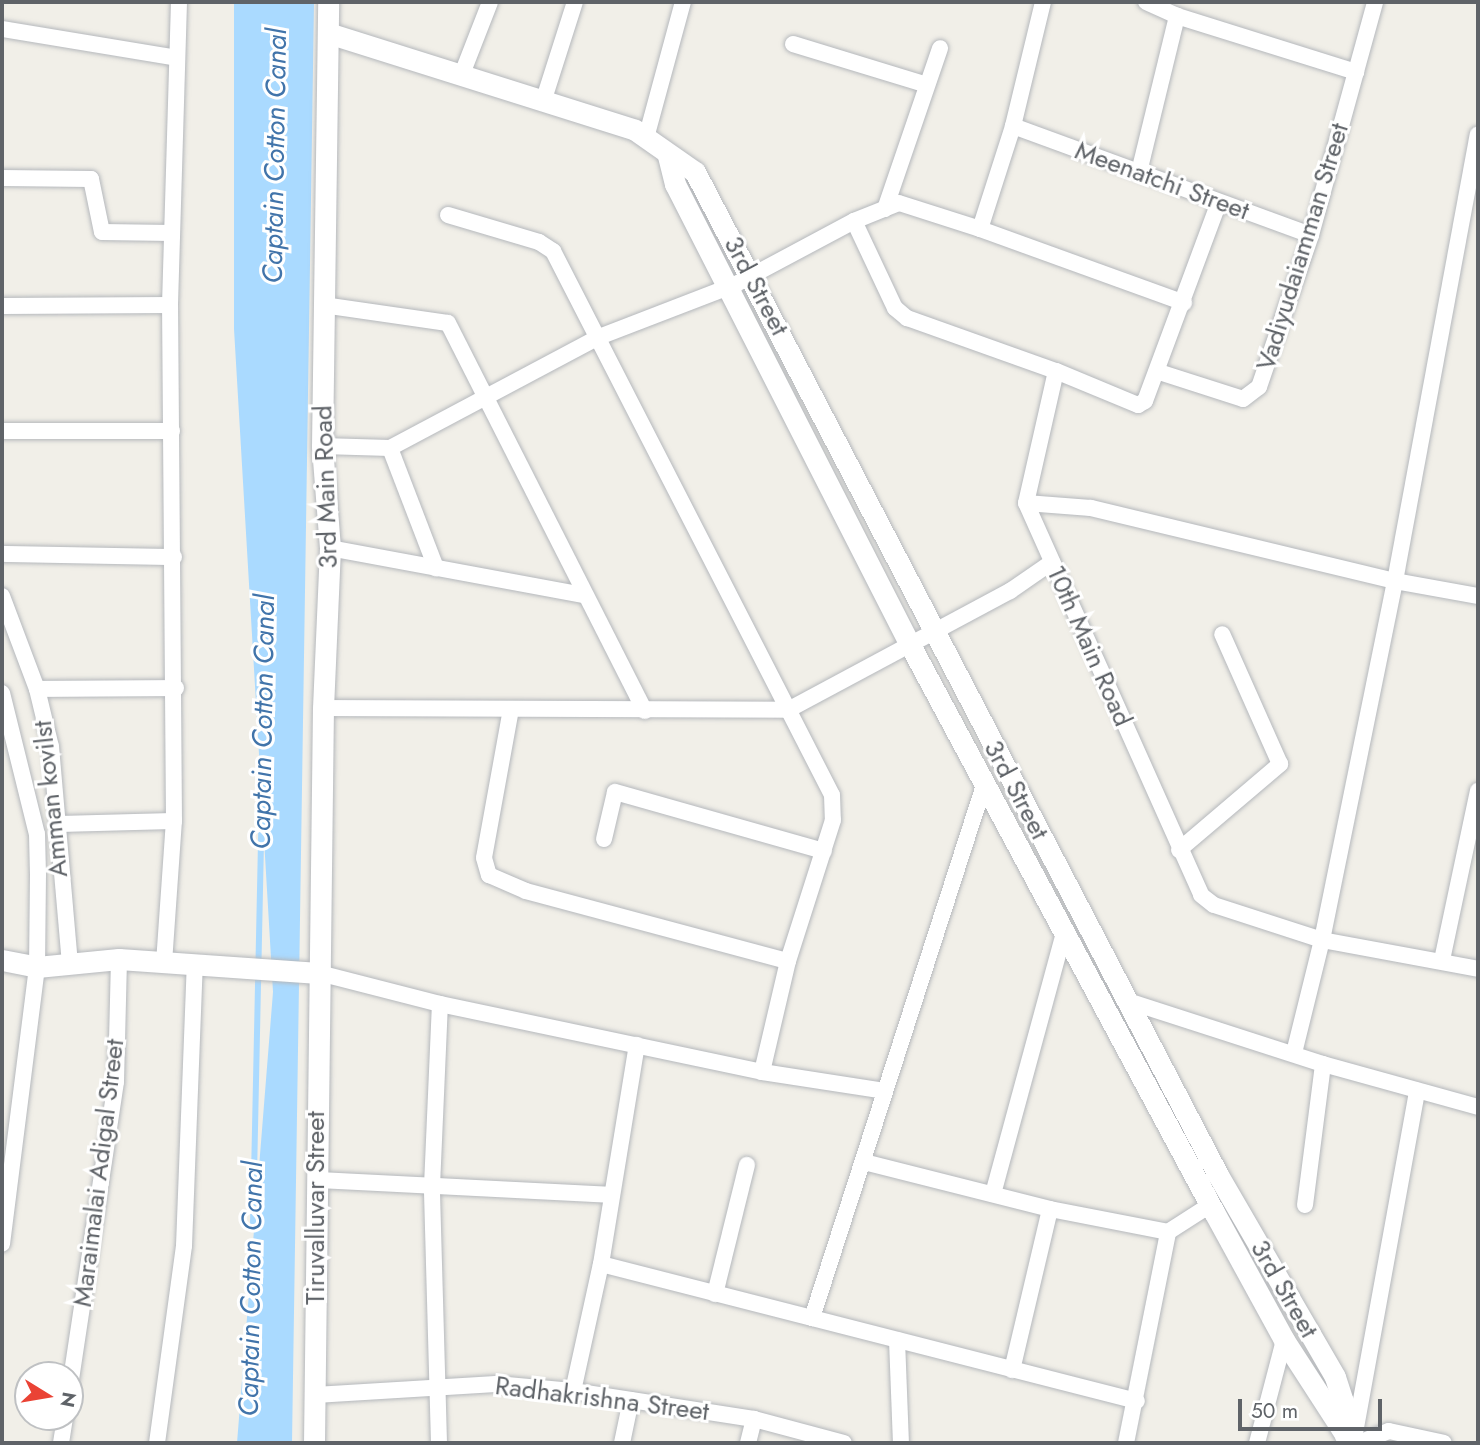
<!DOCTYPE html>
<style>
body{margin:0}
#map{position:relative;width:1480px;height:1445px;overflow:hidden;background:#f1efe8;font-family:Jost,sans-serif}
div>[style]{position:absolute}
.water>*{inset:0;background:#aadaff}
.stream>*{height:6px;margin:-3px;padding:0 3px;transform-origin:3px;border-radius:3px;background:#aadaff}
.roads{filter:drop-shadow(0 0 2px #b5b8bc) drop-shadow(0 0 2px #b5b8bc)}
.minor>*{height:16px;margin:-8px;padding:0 8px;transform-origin:8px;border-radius:8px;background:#fff}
.tertiary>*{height:21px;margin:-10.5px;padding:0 10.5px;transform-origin:10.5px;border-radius:10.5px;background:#fff}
span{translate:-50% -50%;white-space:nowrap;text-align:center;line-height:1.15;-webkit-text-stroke:6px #fff;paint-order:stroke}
.street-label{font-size:26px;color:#5f6368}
.water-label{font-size:28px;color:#4174aa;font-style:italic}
.frame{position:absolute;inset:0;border:4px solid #5f6368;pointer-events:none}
.north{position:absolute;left:14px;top:1361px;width:70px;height:70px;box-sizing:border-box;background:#fff;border:2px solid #bfc1c3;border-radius:50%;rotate:101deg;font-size:19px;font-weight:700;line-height:28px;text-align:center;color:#5f6368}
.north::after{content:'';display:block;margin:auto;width:24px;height:32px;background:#ea4335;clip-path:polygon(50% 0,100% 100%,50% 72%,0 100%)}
.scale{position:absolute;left:1238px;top:1399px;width:144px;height:32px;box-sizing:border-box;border:4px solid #5f6368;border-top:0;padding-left:9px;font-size:21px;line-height:24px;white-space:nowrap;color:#5f6368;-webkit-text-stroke:5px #fff;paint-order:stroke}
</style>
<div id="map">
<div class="water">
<i style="clip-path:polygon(234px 2px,314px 2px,292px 1443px,237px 1443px,273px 992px,234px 329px)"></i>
</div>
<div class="stream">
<i style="left:253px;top:1224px;width:433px;rotate:-88.8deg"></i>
</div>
<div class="roads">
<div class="minor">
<i style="left:1146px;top:2px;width:34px;rotate:24deg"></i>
<i style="left:1177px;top:16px;width:188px;rotate:17.4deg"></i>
<i style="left:2px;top:29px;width:177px;rotate:9.4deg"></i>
<i style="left:793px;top:44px;width:140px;rotate:17deg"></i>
<i style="left:462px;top:74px;width:77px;rotate:-68.7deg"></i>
<i style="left:543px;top:102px;width:105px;rotate:-72.3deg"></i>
<i style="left:1013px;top:126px;width:317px;rotate:20.1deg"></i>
<i style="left:646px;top:138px;width:141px;rotate:-74.8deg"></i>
<i style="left:1139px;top:172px;width:161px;rotate:-76.3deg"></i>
<i style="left:2px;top:178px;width:89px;rotate:0.6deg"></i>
<i style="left:91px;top:179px;width:54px;rotate:78.3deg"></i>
<i style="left:102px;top:232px;width:70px;rotate:0.8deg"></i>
<i style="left:885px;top:209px;width:170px;rotate:-71.1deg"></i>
<i style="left:448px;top:215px;width:95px;rotate:16.5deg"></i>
<i style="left:539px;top:242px;width:17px;rotate:33deg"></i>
<i style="left:553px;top:251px;width:611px;rotate:62.85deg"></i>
<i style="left:832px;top:795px;width:25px;rotate:88deg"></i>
<i style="left:833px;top:820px;width:148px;rotate:107.7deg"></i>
<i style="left:788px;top:961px;width:114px;rotate:103.2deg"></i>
<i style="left:854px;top:221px;width:96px;rotate:64.8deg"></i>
<i style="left:895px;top:308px;width:16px;rotate:40deg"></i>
<i style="left:907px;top:318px;width:158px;rotate:19.6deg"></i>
<i style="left:1056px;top:371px;width:135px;rotate:102.8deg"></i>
<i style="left:1026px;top:503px;width:429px;rotate:65.9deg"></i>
<i style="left:1201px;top:895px;width:16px;rotate:38deg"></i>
<i style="left:1214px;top:905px;width:114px;rotate:18deg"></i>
<i style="left:1322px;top:940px;width:159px;rotate:10.5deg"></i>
<i style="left:980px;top:229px;width:217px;rotate:19.9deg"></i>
<i style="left:323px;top:305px;width:126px;rotate:8.2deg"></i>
<i style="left:448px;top:323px;width:435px;rotate:63.1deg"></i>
<i style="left:2px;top:306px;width:168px;rotate:-0.3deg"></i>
<i style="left:1056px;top:371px;width:89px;rotate:22.5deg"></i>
<i style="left:1138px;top:405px;width:8px;rotate:-30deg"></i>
<i style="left:1145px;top:401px;width:212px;rotate:-69.6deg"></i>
<i style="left:1159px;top:372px;width:88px;rotate:17.8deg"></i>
<i style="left:1243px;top:399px;width:20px;rotate:-37deg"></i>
<i style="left:1259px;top:387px;width:161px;rotate:-71.1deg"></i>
<i style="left:1311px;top:235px;width:242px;rotate:-74.6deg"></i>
<i style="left:2px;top:431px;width:170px"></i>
<i style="left:322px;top:446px;width:68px;rotate:1.7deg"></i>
<i style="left:390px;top:448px;width:237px;rotate:-28deg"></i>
<i style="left:599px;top:337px;width:147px;rotate:-21.1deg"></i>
<i style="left:736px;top:284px;width:134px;rotate:-28.1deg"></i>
<i style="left:854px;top:221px;width:48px;rotate:-21.8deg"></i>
<i style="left:899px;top:203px;width:85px;rotate:17.8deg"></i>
<i style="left:980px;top:229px;width:108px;rotate:-72.2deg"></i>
<i style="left:1013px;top:126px;width:128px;rotate:-76.4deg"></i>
<i style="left:390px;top:448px;width:129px;rotate:69deg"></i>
<i style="left:1026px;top:503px;width:65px;rotate:4.4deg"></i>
<i style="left:1091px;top:508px;width:313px;rotate:13.5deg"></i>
<i style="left:1395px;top:581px;width:84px;rotate:10.2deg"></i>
<i style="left:330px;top:548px;width:257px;rotate:10.5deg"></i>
<i style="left:2px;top:554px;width:172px;rotate:1deg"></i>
<i style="left:2px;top:596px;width:99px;rotate:69.4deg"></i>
<i style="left:37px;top:689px;width:60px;rotate:76.4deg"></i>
<i style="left:51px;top:747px;width:220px;rotate:85deg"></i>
<i style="left:37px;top:689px;width:139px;rotate:-0.4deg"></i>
<i style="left:2px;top:693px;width:145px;rotate:76.1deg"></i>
<i style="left:37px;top:834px;width:40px;rotate:88.6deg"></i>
<i style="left:38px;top:874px;width:93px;rotate:90.6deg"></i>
<i style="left:37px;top:967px;width:279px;rotate:97.2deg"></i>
<i style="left:323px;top:708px;width:465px;rotate:0.2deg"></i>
<i style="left:788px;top:710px;width:252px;rotate:-28.2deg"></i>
<i style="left:1010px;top:591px;width:51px;rotate:-34.6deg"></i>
<i style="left:511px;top:709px;width:151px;rotate:100.3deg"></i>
<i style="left:484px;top:858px;width:18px;rotate:74deg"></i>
<i style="left:489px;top:875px;width:40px;rotate:23.4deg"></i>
<i style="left:526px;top:891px;width:271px;rotate:15deg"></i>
<i style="left:58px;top:824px;width:116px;rotate:-1.5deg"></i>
<i style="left:604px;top:839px;width:48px;rotate:-76.8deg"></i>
<i style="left:615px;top:792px;width:217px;rotate:15.8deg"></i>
<i style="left:1179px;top:850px;width:133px;rotate:-40.4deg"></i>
<i style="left:1280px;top:764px;width:142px;rotate:-114deg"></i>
<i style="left:1442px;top:960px;width:173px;rotate:-78deg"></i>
<i style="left:164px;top:963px;width:142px;rotate:-86deg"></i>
<i style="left:174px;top:821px;width:516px;rotate:-90.44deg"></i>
<i style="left:170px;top:305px;width:303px;rotate:-88.3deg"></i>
<i style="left:319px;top:973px;width:125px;rotate:14.4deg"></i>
<i style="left:440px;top:1004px;width:329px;rotate:11.9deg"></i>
<i style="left:762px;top:1072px;width:124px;rotate:8.8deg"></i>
<i style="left:1131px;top:1002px;width:202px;rotate:17.9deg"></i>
<i style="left:1323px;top:1064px;width:161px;rotate:15.5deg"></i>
<i style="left:1294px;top:1053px;width:116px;rotate:-76.1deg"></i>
<i style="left:1322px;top:940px;width:366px;rotate:-78.5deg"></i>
<i style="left:1395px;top:581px;width:454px;rotate:-79.5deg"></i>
<i style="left:864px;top:1162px;width:192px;rotate:14.2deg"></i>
<i style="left:1050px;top:1209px;width:120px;rotate:11deg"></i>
<i style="left:1168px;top:1232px;width:50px;rotate:-32.7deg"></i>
<i style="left:317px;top:1180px;width:294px;rotate:2.9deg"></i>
<i style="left:993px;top:1194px;width:270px;rotate:-74.8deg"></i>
<i style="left:1305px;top:1205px;width:142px;rotate:-82.7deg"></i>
<i style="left:601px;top:1264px;width:553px;rotate:14.34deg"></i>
<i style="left:715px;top:1294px;width:133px;rotate:-76.1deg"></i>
<i style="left:812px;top:1318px;width:563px;rotate:-72.11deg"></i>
<i style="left:897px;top:1340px;width:103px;rotate:87.8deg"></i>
<i style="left:1012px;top:1370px;width:165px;rotate:-76.7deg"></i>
<i style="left:70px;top:1386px;width:307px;rotate:-81.4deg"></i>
<i style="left:116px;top:1082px;width:123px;rotate:-88.6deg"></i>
<i style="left:573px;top:1391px;width:130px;rotate:-77.6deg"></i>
<i style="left:601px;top:1264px;width:222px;rotate:-80.7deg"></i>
<i style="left:315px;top:1395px;width:181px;rotate:-3.5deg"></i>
<i style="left:496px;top:1384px;width:77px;rotate:5.2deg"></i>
<i style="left:573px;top:1391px;width:183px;rotate:8.8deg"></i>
<i style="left:754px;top:1419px;width:93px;rotate:14.9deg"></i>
<i style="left:1349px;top:1441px;width:10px;rotate:-53deg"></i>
<i style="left:1355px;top:1433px;width:348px;rotate:-79.7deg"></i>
<i style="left:61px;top:1443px;width:26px;rotate:-81deg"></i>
<i style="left:157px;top:1443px;width:199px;rotate:-82.2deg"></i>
<i style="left:184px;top:1246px;width:281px;rotate:-87.8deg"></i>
<i style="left:439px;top:1443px;width:257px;rotate:-91.6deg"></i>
<i style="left:432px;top:1186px;width:182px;rotate:-87.5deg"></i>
<i style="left:622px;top:1443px;width:44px;rotate:-78.2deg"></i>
<i style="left:748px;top:1443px;width:25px;rotate:-76deg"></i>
<i style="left:1126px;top:1443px;width:215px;rotate:-78.7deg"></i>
<i style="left:1257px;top:1443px;width:106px;rotate:-75.3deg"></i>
<i style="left:1359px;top:1443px;width:32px;rotate:-22deg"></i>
<i style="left:1389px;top:1431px;width:56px;rotate:12.3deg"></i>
</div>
<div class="tertiary">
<i style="left:328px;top:33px;width:322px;rotate:17.5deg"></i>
<i style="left:635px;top:130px;width:73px;rotate:35deg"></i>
<i style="left:695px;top:172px;width:1131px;rotate:62.46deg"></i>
<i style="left:1218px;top:1175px;width:233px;rotate:59.9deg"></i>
<i style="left:1335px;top:1377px;width:25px;rotate:72deg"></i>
<i style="left:1343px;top:1401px;width:34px;rotate:87deg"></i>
<i style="left:668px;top:156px;width:29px;rotate:76deg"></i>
<i style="left:675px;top:184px;width:515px;rotate:62.99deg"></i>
<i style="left:909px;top:643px;width:646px;rotate:61.81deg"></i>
<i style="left:1214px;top:1212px;width:146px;rotate:61.3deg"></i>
<i style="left:1284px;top:1340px;width:114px;rotate:57.1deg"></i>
<i style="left:2px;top:960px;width:36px;rotate:11deg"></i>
<i style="left:37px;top:967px;width:82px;rotate:-5.6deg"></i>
<i style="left:119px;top:959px;width:200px;rotate:4deg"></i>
<i style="left:314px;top:1443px;width:735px;rotate:-89.3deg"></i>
<i style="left:323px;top:708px;width:160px;rotate:-87.5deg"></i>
<i style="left:330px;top:548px;width:102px;rotate:-94.5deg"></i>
<i style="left:322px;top:446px;width:444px;rotate:-89.2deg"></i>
</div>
</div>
<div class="street-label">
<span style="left:1162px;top:181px;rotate:20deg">Meenatchi Street</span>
<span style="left:1303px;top:247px;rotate:-73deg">Vadiyudaiamman Street</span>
<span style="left:756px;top:286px;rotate:62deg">3rd Street</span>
<span style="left:326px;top:487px;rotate:-92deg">3rd Main Road</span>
<span style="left:1089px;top:646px;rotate:66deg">10th Main Road</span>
<span style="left:1016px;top:790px;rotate:62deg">3rd Street</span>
<span style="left:51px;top:799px;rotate:-96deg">Amman kovilst</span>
<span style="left:99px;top:1173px;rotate:-83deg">Maraimalai Adigal Street</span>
<span style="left:316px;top:1208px;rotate:-90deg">Tiruvalluvar Street</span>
<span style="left:1284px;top:1289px;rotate:60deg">3rd Street</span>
<span style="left:602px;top:1399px;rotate:7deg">Radhakrishna Street</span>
</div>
<div class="water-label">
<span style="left:275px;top:156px;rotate:-89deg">Captain Cotton Canal</span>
<span style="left:263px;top:722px;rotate:-89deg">Captain Cotton Canal</span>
<span style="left:251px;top:1289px;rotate:-89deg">Captain Cotton Canal</span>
</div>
<div class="frame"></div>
<div class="north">N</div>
<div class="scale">50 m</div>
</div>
